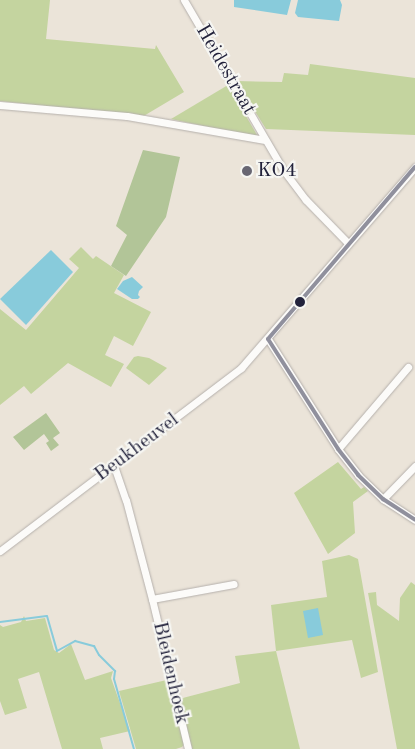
<!DOCTYPE html>
<style>
body{margin:0}
#map{position:relative;width:415px;height:749px;overflow:hidden;background:#ebe4d9;font-family:"Old Standard TT",serif}
div>[style]{position:absolute}
.green>*{inset:0;background:#c4d49f}
.forest>*{inset:0;background:#b2c598}
.water>*{inset:0;background:#88cbdb}
.stream>*{height:2px;margin:-1px;padding:0 1px;transform-origin:1px;border-radius:1px;background:#88cbdb}
.roads{filter:drop-shadow(0 0 1px #b5b0ac) drop-shadow(0 0 1px #b5b0ac)}
.minor>*{height:7px;margin:-3.5px;padding:0 3.5px;transform-origin:3.5px;border-radius:3.5px;background:#fcfbf9}
.bus-1>*{height:4px;margin:-2px;padding:0 2px;transform-origin:2px;border-radius:2px;background:#90909d}
.dots>*{width:14px;height:14px;translate:-50% -50%;box-sizing:border-box;border:2px solid #f6f6f2;border-radius:50%}
span{translate:-50% -50%;white-space:nowrap;text-align:center;line-height:1.15;-webkit-text-stroke:4.5px #f6f6f2;paint-order:stroke}
.street-label{font-size:20px;color:#22223b}
.poi-label{font-size:20px;color:#22223b}
.left{translate:0 -50%;text-align:left}
</style>
<div id="map">
<div class="green">
<i style="clip-path:polygon(0 0,50px 0,46px 39px,155px 49px,156px 45px,184px 92px,142px 117px,0 101px)"></i>
<i style="clip-path:polygon(310px 64px,415px 78px,415px 135px,266px 129px,236px 81px,282px 82px,284px 73px,308px 75px)"></i>
<i style="clip-path:polygon(228px 85px,257px 135px,254px 137px,171px 119px)"></i>
<i style="clip-path:polygon(81px 247px,93px 259px,96px 256px,124px 275px,114px 293px,151px 312px,133px 346px,114px 336px,105px 355px,124px 364px,111px 387px,68px 363px,31px 394px,24px 386px,0 405px,0 309px,26px 330px,79px 268px,69px 259px)"></i>
<i style="clip-path:polygon(138px 356px,149px 358px,167px 368px,149px 385px,126px 368px,134px 357px)"></i>
<i style="clip-path:polygon(338px 462px,361px 489px,364px 487px,368px 491px,353px 502px,355px 533px,328px 554px,294px 493px)"></i>
<i style="clip-path:polygon(349px 555px,358px 559px,378px 672px,361px 678px,352px 640px,276px 651px,300px 749px,192px 749px,179px 699px,240px 683px,235px 656px,276px 651px,271px 605px,327px 597px,322px 561px)"></i>
<i style="clip-path:polygon(411px 582px,415px 585px,415px 749px,397px 749px,368px 593px,376px 592px,377px 605px,399px 621px,400px 598px)"></i>
<i style="clip-path:polygon(24px 616px,26px 621px,45px 618px,54px 650px,59px 653px,71px 644px,85px 680px,113px 671px,111px 678px,130px 731px,100px 738px,103px 749px,62px 749px,39px 672px,18px 679px,27px 708px,5px 715px,0 701px,0 625px,3px 627px,21px 622px)"></i>
<i style="clip-path:polygon(171px 679px,185px 743px,182px 747px,176px 749px,136px 749px,119px 691px)"></i>
</div>
<div class="forest">
<i style="clip-path:polygon(143px 150px,180px 157px,166px 217px,126px 276px,111px 266px,127px 235px,116px 226px)"></i>
<i style="clip-path:polygon(46px 413px,60px 433px,53px 438px,59px 445px,51px 451px,46px 443px,49px 441px,44px 434px,24px 450px,13px 437px)"></i>
</div>
<div class="water">
<i style="clip-path:polygon(234px 0,291px 0,287px 15px,234px 7px)"></i>
<i style="clip-path:polygon(298px 0,340px 0,342px 5px,339px 21px,298px 17px,295px 13px)"></i>
<i style="clip-path:polygon(51px 250px,73px 272px,26px 325px,0 299px)"></i>
<i style="clip-path:polygon(132px 277px,143px 287px,139px 291px,138px 295px,140px 297px,138px 299px,132px 299px,117px 289px,123px 281px)"></i>
<i style="clip-path:polygon(318px 608px,323px 635px,308px 638px,303px 611px)"></i>
</div>
<div class="stream">
<i style="left:0;top:622px;width:47px;rotate:-7.3deg"></i>
<i style="left:47px;top:616px;width:36px;rotate:74deg"></i>
<i style="left:57px;top:651px;width:21px;rotate:-29deg"></i>
<i style="left:75px;top:641px;width:20px;rotate:15deg"></i>
<i style="left:94px;top:646px;width:10px;rotate:61deg"></i>
<i style="left:99px;top:655px;width:23px;rotate:45deg"></i>
<i style="left:115px;top:671px;width:8px;rotate:97deg"></i>
<i style="left:114px;top:679px;width:73px;rotate:74.1deg"></i>
</div>
<div class="roads">
<div class="minor">
<i style="left:184px;top:0;width:198px;rotate:59.7deg"></i>
<i style="left:284px;top:171px;width:36px;rotate:53deg"></i>
<i style="left:306px;top:200px;width:60px;rotate:45.7deg"></i>
<i style="left:0;top:105px;width:127px;rotate:5deg"></i>
<i style="left:127px;top:116px;width:140px;rotate:9.9deg"></i>
<i style="left:268px;top:339px;width:130px;rotate:57.5deg"></i>
<i style="left:338px;top:449px;width:33px;rotate:52deg"></i>
<i style="left:358px;top:475px;width:35px;rotate:44deg"></i>
<i style="left:383px;top:499px;width:38px;rotate:33deg"></i>
<i style="left:338px;top:449px;width:108px;rotate:-49.5deg"></i>
<i style="left:114px;top:466px;width:36px;rotate:71deg"></i>
<i style="left:126px;top:500px;width:102px;rotate:75.3deg"></i>
<i style="left:152px;top:599px;width:154px;rotate:76.5deg"></i>
<i style="left:383px;top:499px;width:46px;rotate:-45.9deg"></i>
<i style="left:0;top:551px;width:303px;rotate:-37.2deg"></i>
<i style="left:241px;top:368px;width:266px;rotate:-49.1deg"></i>
<i style="left:152px;top:599px;width:83px;rotate:-10.4deg"></i>
</div>
</div>
<div class="bus-1">
<i style="left:268px;top:339px;width:130px;rotate:57.5deg"></i>
<i style="left:338px;top:449px;width:33px;rotate:52deg"></i>
<i style="left:358px;top:475px;width:35px;rotate:44deg"></i>
<i style="left:383px;top:499px;width:38px;rotate:33deg"></i>
<i style="left:268px;top:339px;width:226px;rotate:-49.5deg"></i>
</div>
<div class="dots">
<i style="left:247px;top:171px;background:#686672"></i>
<i style="left:300px;top:302px;background:#22223b"></i>
</div>
<div class="street-label">
<span style="left:225px;top:70px;rotate:60deg">Heidestraat</span>
<span style="left:137px;top:448px;rotate:-37deg">Beukheuvel</span>
<span style="left:170px;top:673px;rotate:77deg">Bleidenhoek</span>
</div>
<div class="poi-label">
<span class="left" style="left:257px;top:171px">KO4</span>
</div>
</div>
